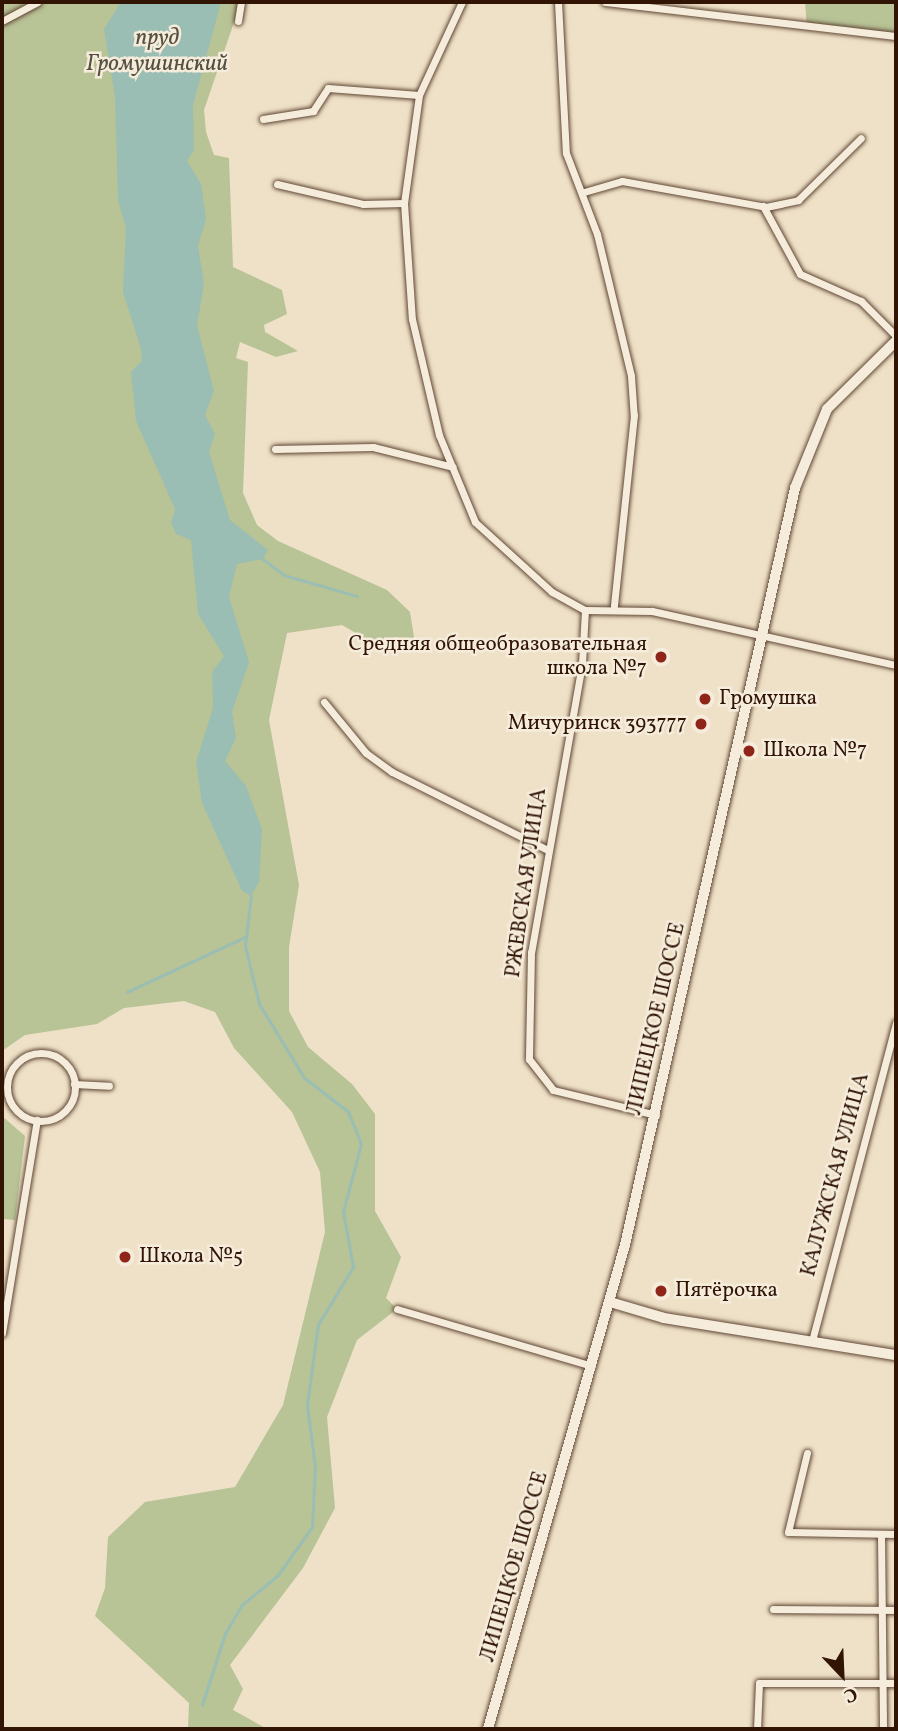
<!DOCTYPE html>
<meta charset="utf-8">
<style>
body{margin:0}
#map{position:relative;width:898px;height:1731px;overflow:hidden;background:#efe1c7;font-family:Vollkorn,serif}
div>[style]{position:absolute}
.green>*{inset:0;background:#b8c396}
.water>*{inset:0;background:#9abeb3}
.stream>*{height:2.5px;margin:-1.25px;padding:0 1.25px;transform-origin:1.25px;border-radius:1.25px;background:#9abeb3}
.roads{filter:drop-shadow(0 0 2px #604735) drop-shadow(0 0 2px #604735)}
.street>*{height:7px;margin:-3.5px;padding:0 3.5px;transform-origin:3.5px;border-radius:3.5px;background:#f5ecdb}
.street>.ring{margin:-3.5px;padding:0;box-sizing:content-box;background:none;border:7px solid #f5ecdb;border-radius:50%}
.secondary>*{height:10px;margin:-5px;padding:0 5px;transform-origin:5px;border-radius:5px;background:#f5ecdb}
.dots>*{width:19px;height:19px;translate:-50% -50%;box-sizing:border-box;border:4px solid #f5ecdb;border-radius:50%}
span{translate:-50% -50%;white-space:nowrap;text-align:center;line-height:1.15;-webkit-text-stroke:5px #f5ecdb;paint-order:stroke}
.poi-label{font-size:21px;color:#311404}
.right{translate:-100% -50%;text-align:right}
.left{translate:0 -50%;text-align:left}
.street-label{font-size:21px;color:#311404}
.water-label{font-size:23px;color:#565041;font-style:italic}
.frame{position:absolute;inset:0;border:4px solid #311404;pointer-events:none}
.north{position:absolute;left:807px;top:1640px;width:70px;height:70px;-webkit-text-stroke:5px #f5ecdb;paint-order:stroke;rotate:157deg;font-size:19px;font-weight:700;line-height:28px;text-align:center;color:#311404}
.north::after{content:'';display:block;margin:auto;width:24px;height:32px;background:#311404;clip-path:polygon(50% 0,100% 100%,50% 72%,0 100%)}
</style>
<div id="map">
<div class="green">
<i style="clip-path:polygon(2px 2px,241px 2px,204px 110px,206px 132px,214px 155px,229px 158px,233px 267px,282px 290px,287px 314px,264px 325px,265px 332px,298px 351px,276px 357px,240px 342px,236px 358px,248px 362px,243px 493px,257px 525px,278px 541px,387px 590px,410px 612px,414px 637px,386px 651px,342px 625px,287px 633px,269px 720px,299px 885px,289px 947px,289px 1011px,308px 1047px,352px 1084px,375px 1114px,375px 1211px,401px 1257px,386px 1298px,397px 1309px,357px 1340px,327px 1417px,335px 1508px,303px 1568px,230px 1665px,243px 1689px,233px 1710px,267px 1729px,188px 1729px,189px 1703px,95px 1616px,105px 1588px,108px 1537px,145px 1502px,235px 1487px,283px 1405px,325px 1232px,320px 1172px,292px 1112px,234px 1048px,215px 1012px,184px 1001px,124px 1008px,97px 1024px,25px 1035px,2px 1051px)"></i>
<i style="clip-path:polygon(805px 2px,896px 2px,896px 36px,807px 28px)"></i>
<i style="clip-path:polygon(2px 1116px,25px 1136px,15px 1220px,2px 1219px)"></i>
</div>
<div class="water">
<i style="clip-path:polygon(121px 2px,221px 2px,193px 105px,194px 150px,187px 161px,201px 184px,206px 219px,198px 246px,204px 284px,197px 325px,214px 391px,205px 415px,215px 434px,209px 452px,230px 520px,268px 550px,263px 559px,237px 564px,229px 597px,249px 662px,232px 712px,236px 738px,225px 761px,246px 786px,262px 829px,259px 882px,251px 896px,242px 891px,202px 803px,196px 762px,213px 708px,212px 672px,224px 656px,198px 614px,191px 540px,176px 534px,171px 523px,175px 509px,136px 421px,131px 372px,142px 361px,141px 349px,123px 292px,126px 228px,118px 201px,115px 97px,104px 29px)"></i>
</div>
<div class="stream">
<i style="left:263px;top:559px;width:26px;rotate:37deg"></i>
<i style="left:284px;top:575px;width:76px;rotate:16deg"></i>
<i style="left:127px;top:992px;width:130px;rotate:-25deg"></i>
<i style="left:202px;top:1705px;width:75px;rotate:-72.1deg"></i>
<i style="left:225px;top:1634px;width:34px;rotate:-60deg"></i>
<i style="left:242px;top:1605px;width:47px;rotate:-39.8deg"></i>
<i style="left:278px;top:1575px;width:59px;rotate:-54.7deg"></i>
<i style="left:312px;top:1527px;width:60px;rotate:-87.1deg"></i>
<i style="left:315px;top:1467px;width:63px;rotate:-97.4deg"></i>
<i style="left:307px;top:1405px;width:81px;rotate:-82.2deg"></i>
<i style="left:318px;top:1325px;width:68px;rotate:-58.9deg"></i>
<i style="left:353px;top:1267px;width:56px;rotate:-100.3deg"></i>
<i style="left:343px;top:1212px;width:70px;rotate:-75.2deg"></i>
<i style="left:361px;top:1144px;width:35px;rotate:-112deg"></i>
<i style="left:348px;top:1112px;width:56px;rotate:-142.3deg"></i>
<i style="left:304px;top:1078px;width:87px;rotate:-121.3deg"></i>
<i style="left:259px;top:1004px;width:60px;rotate:-103.6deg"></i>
<i style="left:245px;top:946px;width:50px;rotate:-83.2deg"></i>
</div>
<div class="roads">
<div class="street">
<i style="left:462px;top:2px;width:102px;rotate:114.8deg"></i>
<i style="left:419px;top:95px;width:109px;rotate:97.9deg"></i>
<i style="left:404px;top:203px;width:116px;rotate:86.1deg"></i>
<i style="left:412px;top:319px;width:119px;rotate:76.9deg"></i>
<i style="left:439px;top:435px;width:94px;rotate:67.5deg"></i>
<i style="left:475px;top:522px;width:104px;rotate:42.3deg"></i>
<i style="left:552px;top:592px;width:38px;rotate:29deg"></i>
<i style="left:585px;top:610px;width:67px;rotate:0.9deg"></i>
<i style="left:652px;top:611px;width:250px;rotate:12.5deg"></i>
<i style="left:558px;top:2px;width:151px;rotate:87deg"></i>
<i style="left:566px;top:153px;width:87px;rotate:69.1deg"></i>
<i style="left:597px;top:234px;width:146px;rotate:76.5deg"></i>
<i style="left:631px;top:376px;width:39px;rotate:86deg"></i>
<i style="left:634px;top:415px;width:192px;rotate:96deg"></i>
<i style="left:605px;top:2px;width:293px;rotate:6.7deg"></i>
<i style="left:2px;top:21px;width:40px;rotate:-28deg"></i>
<i style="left:238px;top:21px;width:19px;rotate:-81deg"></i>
<i style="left:263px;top:119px;width:51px;rotate:-9.1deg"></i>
<i style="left:313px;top:111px;width:27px;rotate:-57deg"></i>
<i style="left:328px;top:88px;width:91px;rotate:4.4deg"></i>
<i style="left:277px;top:184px;width:88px;rotate:13.1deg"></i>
<i style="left:363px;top:204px;width:41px;rotate:-1.4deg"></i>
<i style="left:584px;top:192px;width:40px;rotate:-16deg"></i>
<i style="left:622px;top:181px;width:146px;rotate:10.2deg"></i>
<i style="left:766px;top:207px;width:33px;rotate:-12deg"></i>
<i style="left:798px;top:200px;width:88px;rotate:-44.5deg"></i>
<i style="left:763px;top:206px;width:77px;rotate:61.4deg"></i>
<i style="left:800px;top:274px;width:67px;rotate:23.9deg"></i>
<i style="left:861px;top:301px;width:49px;rotate:45deg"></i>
<i style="left:275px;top:449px;width:98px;rotate:-1.2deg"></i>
<i style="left:373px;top:447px;width:82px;rotate:14deg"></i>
<i style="left:585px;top:610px;width:54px;rotate:93.2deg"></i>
<i style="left:582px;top:664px;width:292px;rotate:100deg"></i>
<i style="left:531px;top:952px;width:107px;rotate:91.1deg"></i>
<i style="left:529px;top:1059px;width:39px;rotate:52deg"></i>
<i style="left:553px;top:1090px;width:106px;rotate:13.6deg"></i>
<i style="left:324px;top:702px;width:66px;rotate:50.5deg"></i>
<i style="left:366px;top:753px;width:32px;rotate:36deg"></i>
<i style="left:392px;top:772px;width:172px;rotate:26.6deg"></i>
<i class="ring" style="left:7px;top:1053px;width:61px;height:61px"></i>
<i style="left:74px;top:1084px;width:35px;rotate:3deg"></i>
<i style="left:397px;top:1309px;width:203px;rotate:16.3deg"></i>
<i style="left:2px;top:1333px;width:216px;rotate:-80.7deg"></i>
<i style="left:813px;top:1337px;width:325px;rotate:-75.2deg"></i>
<i style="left:807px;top:1453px;width:81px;rotate:103.5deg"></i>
<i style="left:788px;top:1532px;width:108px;rotate:1.1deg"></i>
<i style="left:881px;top:1534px;width:195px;rotate:89.4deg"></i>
<i style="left:773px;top:1609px;width:123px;rotate:0.5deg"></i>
<i style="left:757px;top:1729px;width:46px;rotate:-87.5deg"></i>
<i style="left:759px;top:1683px;width:137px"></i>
</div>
<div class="secondary">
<i style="left:610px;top:1302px;width:56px;rotate:16.5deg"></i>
<i style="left:664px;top:1318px;width:235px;rotate:9.1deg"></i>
<i style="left:488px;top:1729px;width:503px;rotate:-74.2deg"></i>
<i style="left:625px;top:1245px;width:776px;rotate:-77.34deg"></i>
<i style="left:795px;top:488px;width:85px;rotate:-67.9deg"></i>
<i style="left:827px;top:409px;width:97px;rotate:-44.6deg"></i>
</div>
</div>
<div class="dots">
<i style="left:661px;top:657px;background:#8f2418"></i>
<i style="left:705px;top:699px;background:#8f2418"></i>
<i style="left:701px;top:724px;background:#8f2418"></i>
<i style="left:749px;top:751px;background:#8f2418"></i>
<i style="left:125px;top:1257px;background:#8f2418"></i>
<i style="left:661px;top:1291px;background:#8f2418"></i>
</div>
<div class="poi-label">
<span class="right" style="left:647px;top:657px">Средняя общеобразовательная<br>школа №7</span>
<span class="left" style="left:719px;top:699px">Громушка</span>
<span class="right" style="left:687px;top:724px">Мичуринск 393777</span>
<span class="left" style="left:763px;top:751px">Школа №7</span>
<span class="left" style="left:139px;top:1257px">Школа №5</span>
<span class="left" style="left:675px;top:1291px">Пятёрочка</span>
</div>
<div class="street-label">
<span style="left:527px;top:883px;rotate:-82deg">РЖЕВСКАЯ УЛИЦА</span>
<span style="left:657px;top:1019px;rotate:-77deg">ЛИПЕЦКОЕ ШОССЕ</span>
<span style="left:836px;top:1175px;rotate:-75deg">КАЛУЖСКАЯ УЛИЦА</span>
<span style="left:515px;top:1567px;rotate:-74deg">ЛИПЕЦКОЕ ШОССЕ</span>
</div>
<div class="water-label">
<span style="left:157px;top:51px">пруд<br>Громушинский</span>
</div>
<div class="frame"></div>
<div class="north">С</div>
</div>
